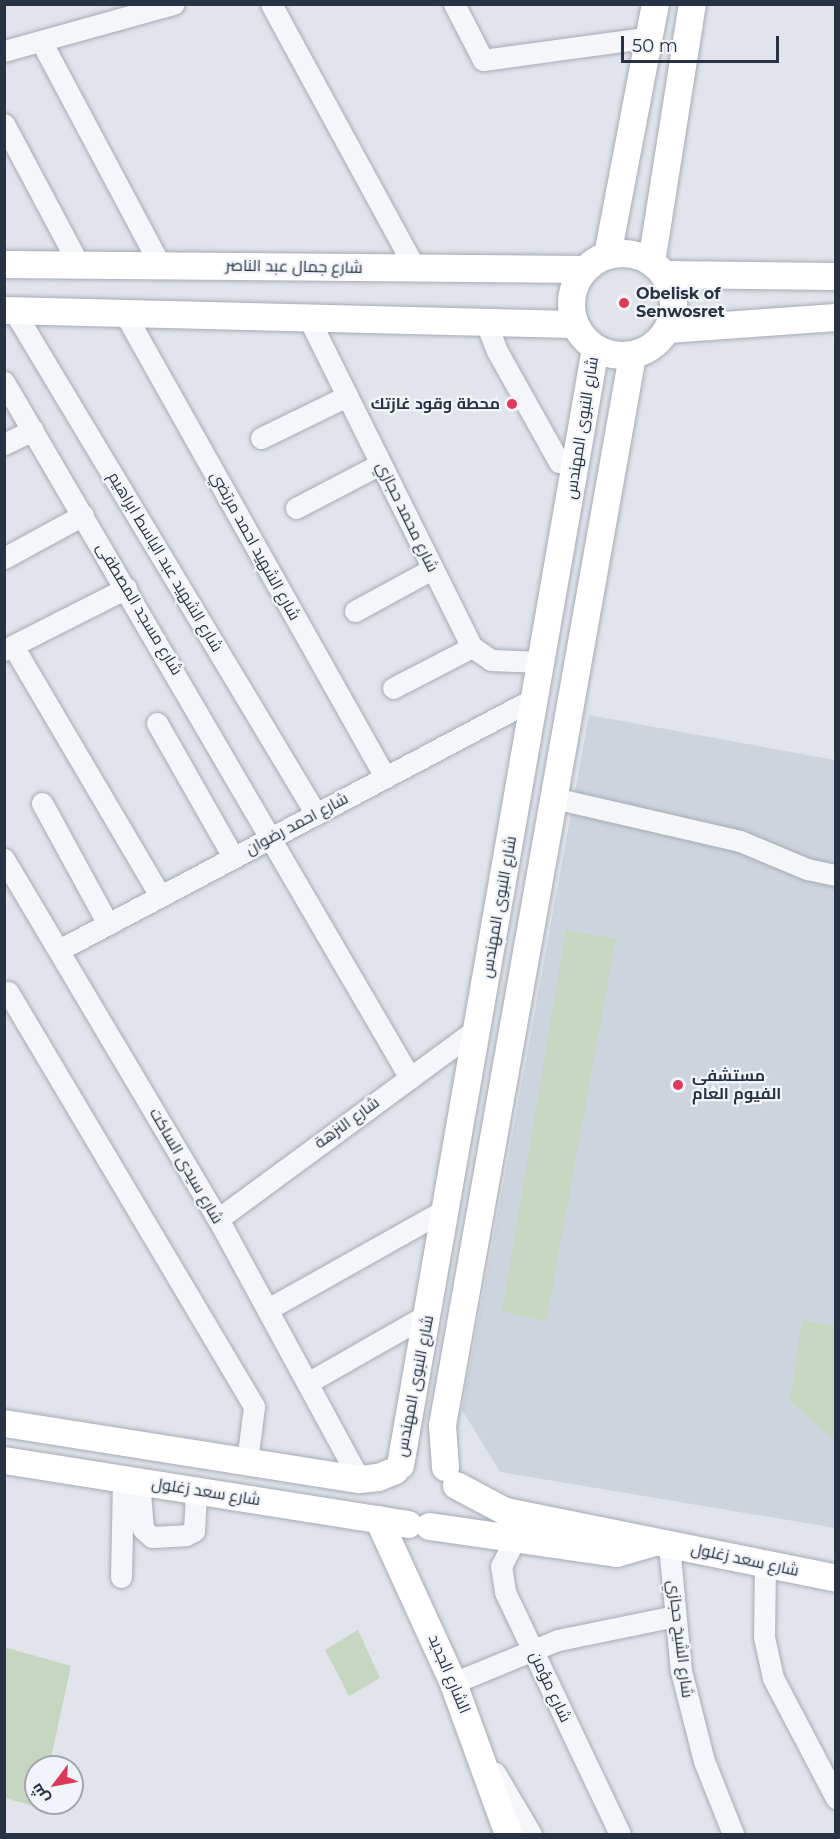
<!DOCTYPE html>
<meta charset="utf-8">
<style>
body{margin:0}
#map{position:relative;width:840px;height:1839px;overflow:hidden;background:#e1e5eb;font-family:Montserrat,Cairo,sans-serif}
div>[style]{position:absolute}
.built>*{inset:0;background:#ced4dd}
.green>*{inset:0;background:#c7d6c1}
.roads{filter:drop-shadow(0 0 2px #a5acb6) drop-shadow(0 0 2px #a5acb6)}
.minor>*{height:21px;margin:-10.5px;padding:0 10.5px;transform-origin:10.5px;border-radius:10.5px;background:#f4f6f9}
.major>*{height:27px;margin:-13.5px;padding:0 13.5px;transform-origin:13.5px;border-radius:13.5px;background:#fff}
.major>.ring{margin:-13.5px;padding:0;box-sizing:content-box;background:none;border:27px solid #fff;border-radius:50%}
.dots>*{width:16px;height:16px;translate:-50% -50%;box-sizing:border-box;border:3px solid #f1f4f8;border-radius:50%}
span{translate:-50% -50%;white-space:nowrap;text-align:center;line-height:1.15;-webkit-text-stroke:4.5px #f1f4f8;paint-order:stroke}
.street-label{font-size:16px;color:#273344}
.poi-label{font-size:16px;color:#273344;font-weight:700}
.left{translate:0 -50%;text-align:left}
.right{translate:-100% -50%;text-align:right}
.frame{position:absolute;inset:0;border:6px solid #273344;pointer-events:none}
.north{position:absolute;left:24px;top:1755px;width:60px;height:60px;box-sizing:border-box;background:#f1f4f8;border:2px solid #a0a7b0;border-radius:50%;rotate:238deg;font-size:16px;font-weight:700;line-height:24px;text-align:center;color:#273344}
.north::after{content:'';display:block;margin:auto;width:21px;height:27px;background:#dc3a58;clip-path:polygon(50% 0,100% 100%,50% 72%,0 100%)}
.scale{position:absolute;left:621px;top:36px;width:158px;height:27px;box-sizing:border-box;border:3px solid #273344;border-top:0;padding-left:8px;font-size:18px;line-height:21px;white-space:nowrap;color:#273344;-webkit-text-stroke:4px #f1f4f8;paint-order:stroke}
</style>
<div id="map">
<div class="built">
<i style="clip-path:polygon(589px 715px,835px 760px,835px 1528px,500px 1472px,462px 1410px)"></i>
</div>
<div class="green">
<i style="clip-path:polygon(566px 930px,616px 939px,546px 1322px,502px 1311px)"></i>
<i style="clip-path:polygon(802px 1320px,835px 1326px,835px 1441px,790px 1401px)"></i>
<i style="clip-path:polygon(358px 1630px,380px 1678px,349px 1696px,325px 1650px)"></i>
<i style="clip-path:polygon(4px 1647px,71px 1666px,49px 1767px,36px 1767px,36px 1803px,41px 1803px,40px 1808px,5px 1798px)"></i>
</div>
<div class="roads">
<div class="minor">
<i style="left:271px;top:4px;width:301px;rotate:61.4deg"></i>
<i style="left:454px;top:4px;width:63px;rotate:62.6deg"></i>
<i style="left:483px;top:60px;width:169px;rotate:-7.8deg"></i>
<i style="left:41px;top:41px;width:254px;rotate:62deg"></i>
<i style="left:4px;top:51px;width:176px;rotate:-15.5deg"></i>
<i style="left:4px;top:124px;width:160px;rotate:62deg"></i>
<i style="left:14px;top:311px;width:587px;rotate:59.02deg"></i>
<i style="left:125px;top:314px;width:531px;rotate:60.68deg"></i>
<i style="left:309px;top:319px;width:366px;rotate:63.6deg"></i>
<i style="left:472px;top:647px;width:23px;rotate:34deg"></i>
<i style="left:491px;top:660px;width:51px;rotate:2.2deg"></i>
<i style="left:485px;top:320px;width:33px;rotate:69deg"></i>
<i style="left:497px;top:351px;width:127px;rotate:60.8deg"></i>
<i style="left:559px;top:462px;width:18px;rotate:9deg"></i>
<i style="left:4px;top:382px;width:806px;rotate:59.74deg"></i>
<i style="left:261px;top:438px;width:96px;rotate:-26deg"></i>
<i style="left:4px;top:444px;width:32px;rotate:-26deg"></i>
<i style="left:296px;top:508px;width:95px;rotate:-27.6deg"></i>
<i style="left:4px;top:558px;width:90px;rotate:-28.6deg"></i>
<i style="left:355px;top:611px;width:88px;rotate:-28.6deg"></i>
<i style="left:13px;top:646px;width:290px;rotate:59.5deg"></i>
<i style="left:4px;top:650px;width:137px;rotate:-26.9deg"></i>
<i style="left:393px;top:688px;width:89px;rotate:-27.4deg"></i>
<i style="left:157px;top:723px;width:154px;rotate:60.4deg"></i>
<i style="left:554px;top:798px;width:191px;rotate:13deg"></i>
<i style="left:740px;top:841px;width:73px;rotate:22.7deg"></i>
<i style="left:807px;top:869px;width:30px;rotate:12deg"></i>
<i style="left:42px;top:803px;width:138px;rotate:61.4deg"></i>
<i style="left:4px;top:859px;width:419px;rotate:59.3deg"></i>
<i style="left:218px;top:1219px;width:296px;rotate:61.5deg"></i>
<i style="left:59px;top:950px;width:539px;rotate:-27.9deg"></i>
<i style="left:8px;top:992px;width:482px;rotate:59.3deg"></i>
<i style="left:254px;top:1407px;width:54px;rotate:97.4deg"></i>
<i style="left:218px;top:1219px;width:323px;rotate:-36.3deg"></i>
<i style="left:268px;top:1309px;width:204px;rotate:-29.3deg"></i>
<i style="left:309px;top:1382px;width:137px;rotate:-29.7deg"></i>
<i style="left:139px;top:1481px;width:48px;rotate:85.2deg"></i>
<i style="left:143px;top:1529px;width:12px;rotate:42deg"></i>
<i style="left:152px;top:1537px;width:34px;rotate:-3deg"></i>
<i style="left:186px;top:1535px;width:9px;rotate:-27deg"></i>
<i style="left:194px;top:1531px;width:40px;rotate:-87.1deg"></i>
<i style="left:515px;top:1539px;width:30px;rotate:117deg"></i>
<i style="left:501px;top:1566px;width:26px;rotate:81deg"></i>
<i style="left:505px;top:1592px;width:268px;rotate:64.6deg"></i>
<i style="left:669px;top:1545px;width:127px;rotate:84.6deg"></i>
<i style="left:681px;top:1671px;width:93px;rotate:75.7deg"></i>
<i style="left:704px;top:1761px;width:79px;rotate:68.3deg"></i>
<i style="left:765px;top:1566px;width:71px;rotate:90.8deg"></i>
<i style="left:764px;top:1637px;width:42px;rotate:77.6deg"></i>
<i style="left:773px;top:1678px;width:136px;rotate:62.3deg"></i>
<i style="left:121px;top:1577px;width:98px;rotate:-88.8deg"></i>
<i style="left:453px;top:1683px;width:113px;rotate:-22.3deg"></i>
<i style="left:558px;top:1640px;width:119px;rotate:-11.6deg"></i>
<i style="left:495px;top:1773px;width:71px;rotate:59.5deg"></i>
</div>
<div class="major">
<i class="ring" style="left:571px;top:253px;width:75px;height:75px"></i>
<i style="left:607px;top:255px;width:256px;rotate:-79.2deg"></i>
<i style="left:651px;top:262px;width:261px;rotate:-81deg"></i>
<i style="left:4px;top:264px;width:580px;rotate:0.49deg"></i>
<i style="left:663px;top:274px;width:173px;rotate:0.7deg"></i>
<i style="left:4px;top:310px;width:570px;rotate:1.41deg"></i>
<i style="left:667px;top:329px;width:169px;rotate:-4.1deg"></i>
<i style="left:4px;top:1423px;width:359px;rotate:9deg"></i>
<i style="left:359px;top:1479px;width:19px;rotate:-6deg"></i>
<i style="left:378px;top:1477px;width:18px;rotate:-22deg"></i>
<i style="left:4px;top:1460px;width:409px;rotate:9deg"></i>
<i style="left:400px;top:1465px;width:1134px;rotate:-80.1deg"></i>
<i style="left:445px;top:1467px;width:42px;rotate:-94.1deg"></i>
<i style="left:442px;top:1425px;width:1087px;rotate:-79.93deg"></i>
<i style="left:456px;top:1485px;width:55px;rotate:28deg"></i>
<i style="left:505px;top:1511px;width:338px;rotate:11.4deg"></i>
<i style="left:378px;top:1519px;width:180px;rotate:65.4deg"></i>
<i style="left:453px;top:1683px;width:161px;rotate:70deg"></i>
<i style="left:429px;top:1526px;width:189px;rotate:8.2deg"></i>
<i style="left:616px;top:1553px;width:35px;rotate:-16deg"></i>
</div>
</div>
<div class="dots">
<i style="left:624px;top:303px;background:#dc3a58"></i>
<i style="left:512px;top:404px;background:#dc3a58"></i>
<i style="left:678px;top:1085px;background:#dc3a58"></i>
</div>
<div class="street-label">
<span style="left:294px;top:267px;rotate:1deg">شارع جمال عبد الناصر</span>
<span style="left:582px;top:428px;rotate:-81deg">شارع النبوى المهندس</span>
<span style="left:407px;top:517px;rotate:64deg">شارع محمد حجازي</span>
<span style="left:255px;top:546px;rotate:61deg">شارع الشهيد احمد مرتضي</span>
<span style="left:165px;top:562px;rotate:59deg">شارع الشهيد عبد الباسط ابراهيم</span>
<span style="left:139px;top:609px;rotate:59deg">شارع مسجد المصطفى</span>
<span style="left:297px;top:824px;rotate:-28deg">شارع احمد رضوان</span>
<span style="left:499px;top:907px;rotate:-80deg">شارع النبوى المهندس</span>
<span style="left:347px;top:1123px;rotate:-36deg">شارع النزهة</span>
<span style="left:186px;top:1166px;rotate:60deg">شارع سيدى الساكت</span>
<span style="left:415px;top:1386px;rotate:-79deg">شارع النبوى المهندس</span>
<span style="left:206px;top:1492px;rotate:9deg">شارع سعد زغلول</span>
<span style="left:745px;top:1560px;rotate:12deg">شارع سعد زغلول</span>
<span style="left:680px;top:1639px;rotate:83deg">شارع الشيخ حجازي</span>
<span style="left:449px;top:1674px;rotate:67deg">الشارع الجديد</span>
<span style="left:550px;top:1687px;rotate:65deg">شارع مؤمن</span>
</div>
<div class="poi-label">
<span class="left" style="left:636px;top:303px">Obelisk of<br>Senwosret</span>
<span class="right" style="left:500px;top:404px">محطة وقود غازتك</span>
<span class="left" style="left:692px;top:1085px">مستشفى<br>الفيوم العام</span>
</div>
<div class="frame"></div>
<div class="north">ش</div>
<div class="scale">50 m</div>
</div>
